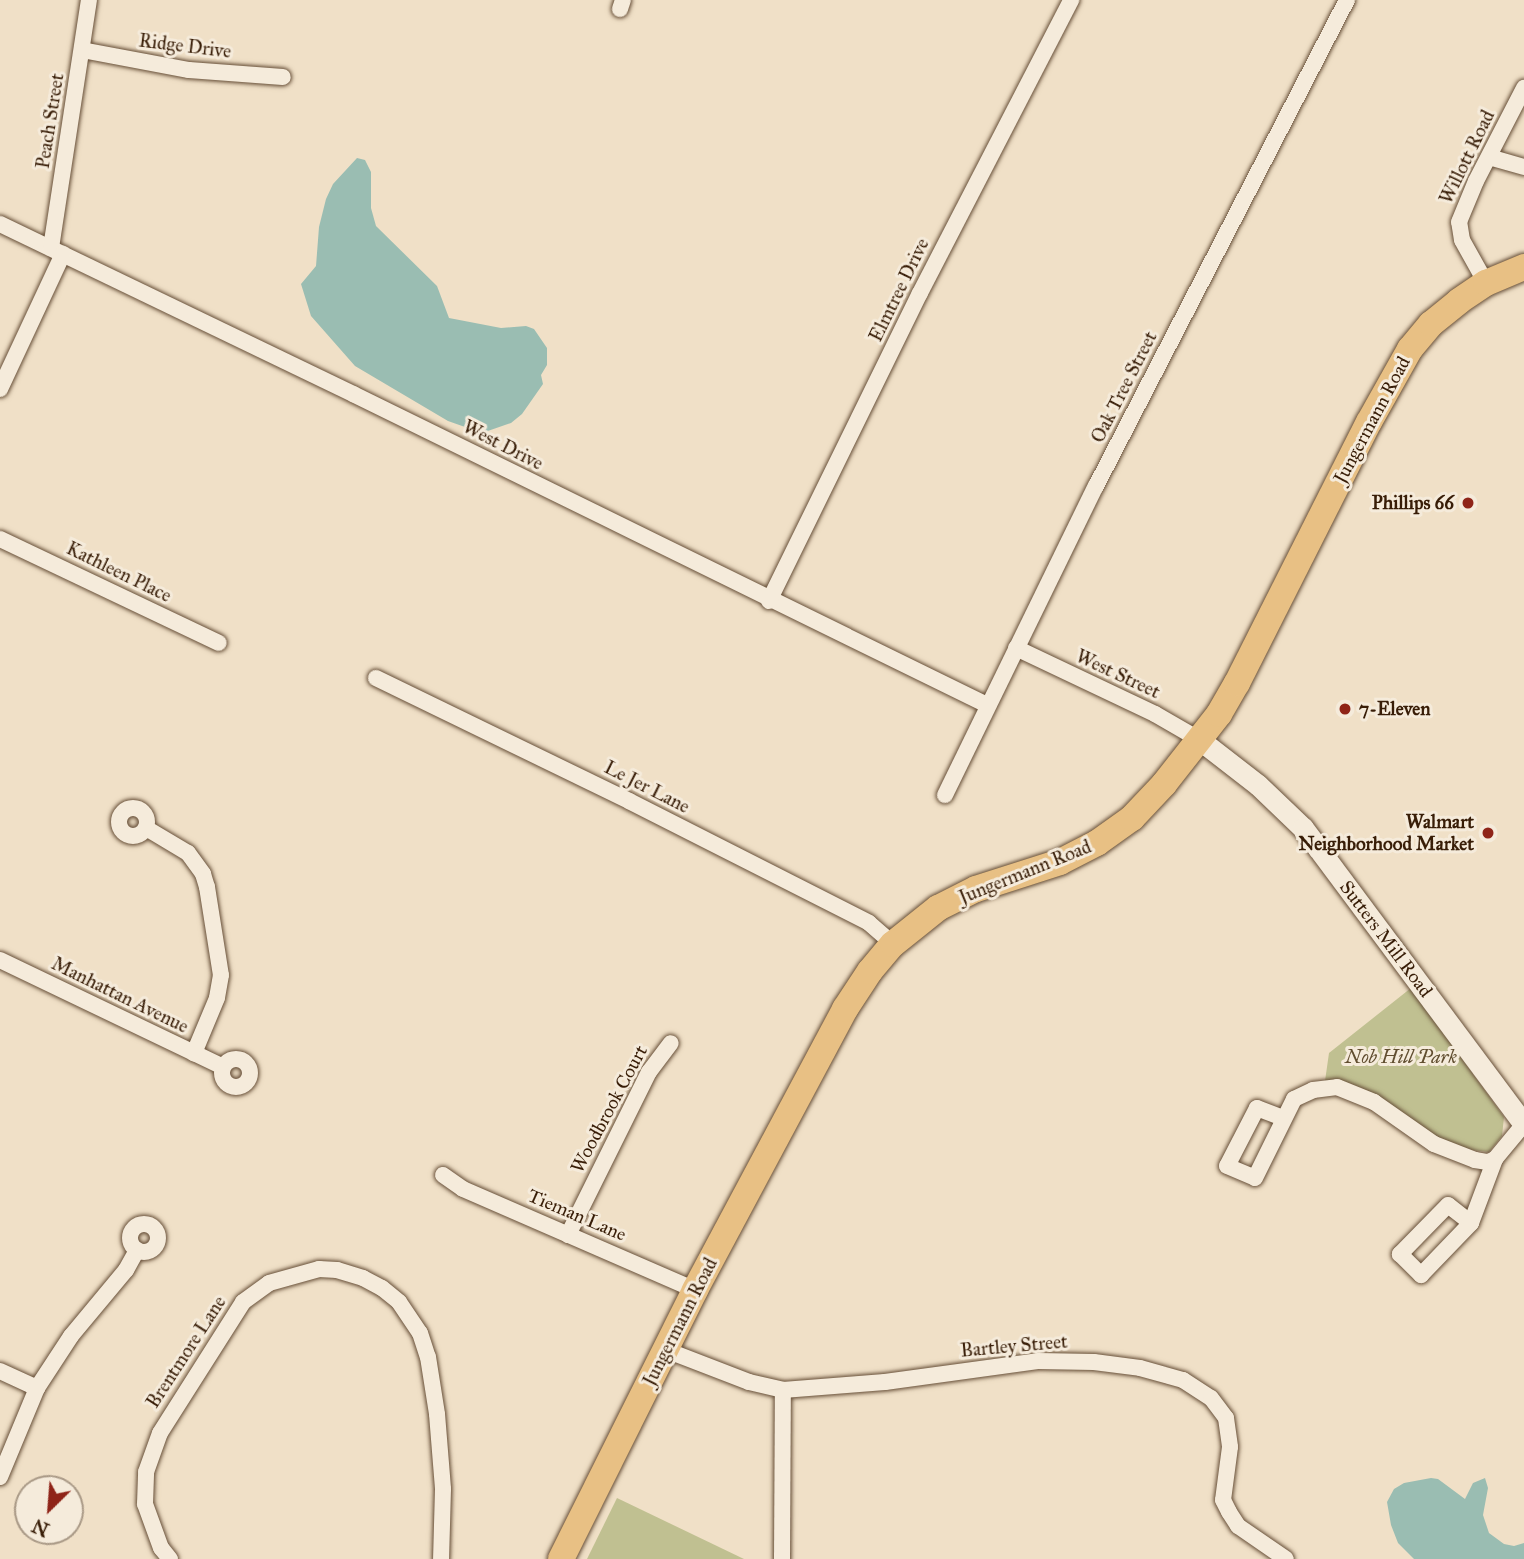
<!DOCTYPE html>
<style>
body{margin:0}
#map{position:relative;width:1524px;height:1559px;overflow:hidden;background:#f0e0c7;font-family:"IM FELL Great Primer",serif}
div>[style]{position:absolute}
.green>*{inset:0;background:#c0c091}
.water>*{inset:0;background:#9abdb2}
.roads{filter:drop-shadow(0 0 2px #664e37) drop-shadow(0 0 2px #664e37)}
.minor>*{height:16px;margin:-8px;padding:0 8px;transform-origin:8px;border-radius:8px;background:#f5ebdb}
.minor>.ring{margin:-8px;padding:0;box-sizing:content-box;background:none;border:16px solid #f5ebdb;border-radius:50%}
.tertiary>*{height:21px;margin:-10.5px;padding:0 10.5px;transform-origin:10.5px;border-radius:10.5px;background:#f5ebdb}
.primary>*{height:26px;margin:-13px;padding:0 13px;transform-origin:13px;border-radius:13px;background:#e8c084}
.dots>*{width:19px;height:19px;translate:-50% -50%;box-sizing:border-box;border:4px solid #f5ebdb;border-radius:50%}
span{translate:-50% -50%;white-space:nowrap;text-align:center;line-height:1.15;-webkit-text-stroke:6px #f5ebdb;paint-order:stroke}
.street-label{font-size:19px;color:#381d07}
.poi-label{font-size:19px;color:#381d07;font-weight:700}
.right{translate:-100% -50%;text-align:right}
.left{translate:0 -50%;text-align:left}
.park-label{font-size:19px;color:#614e30;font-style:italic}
.north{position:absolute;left:14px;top:1475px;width:70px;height:70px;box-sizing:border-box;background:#f5ebdb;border:2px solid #a99986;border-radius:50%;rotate:205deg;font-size:19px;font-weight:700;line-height:28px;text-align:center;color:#381d07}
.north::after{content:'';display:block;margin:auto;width:24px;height:32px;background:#8f2418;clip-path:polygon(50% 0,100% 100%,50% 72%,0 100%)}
</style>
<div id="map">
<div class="green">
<i style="clip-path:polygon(1411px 988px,1504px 1117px,1502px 1136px,1489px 1152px,1454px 1148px,1370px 1092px,1346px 1083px,1325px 1081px,1329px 1053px)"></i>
<i style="clip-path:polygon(617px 1498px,744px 1559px,587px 1559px)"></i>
</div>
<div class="water">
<i style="clip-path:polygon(357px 158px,365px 160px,371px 172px,371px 208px,376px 226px,437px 286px,449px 318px,501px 328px,526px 326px,534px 329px,547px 348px,547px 365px,541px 375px,543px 384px,522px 414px,511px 423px,482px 433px,448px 421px,355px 366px,311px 316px,301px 284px,316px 266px,319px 227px,326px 199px,333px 184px)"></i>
<i style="clip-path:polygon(1485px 1478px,1488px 1488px,1483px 1515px,1489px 1533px,1504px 1544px,1514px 1546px,1524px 1543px,1524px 1559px,1414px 1559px,1398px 1543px,1391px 1525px,1387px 1502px,1394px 1489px,1404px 1483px,1431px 1478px,1438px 1479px,1465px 1499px,1473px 1483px)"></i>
</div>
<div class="roads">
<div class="minor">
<i style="left:620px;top:9px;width:9px;rotate:-72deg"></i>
<i style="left:82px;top:50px;width:109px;rotate:10.6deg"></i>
<i style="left:189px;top:70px;width:94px;rotate:4.3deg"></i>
<i style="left:1489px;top:157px;width:36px;rotate:16deg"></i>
<i style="left:0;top:224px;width:392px;rotate:25.7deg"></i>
<i style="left:353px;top:394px;width:706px;rotate:26.13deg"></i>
<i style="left:51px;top:248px;width:251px;rotate:-81.3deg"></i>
<i style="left:1486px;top:283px;width:49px;rotate:-119.2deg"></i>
<i style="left:1462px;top:240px;width:18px;rotate:-99deg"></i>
<i style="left:1459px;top:222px;width:44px;rotate:-67.5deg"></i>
<i style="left:1476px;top:181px;width:105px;rotate:-62.7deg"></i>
<i style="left:0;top:389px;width:149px;rotate:-65deg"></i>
<i style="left:0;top:539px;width:242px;rotate:25.4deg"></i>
<i style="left:769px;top:601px;width:343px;rotate:-63.9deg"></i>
<i style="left:920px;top:293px;width:330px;rotate:-62.7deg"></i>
<i style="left:1016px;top:648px;width:154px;rotate:25.4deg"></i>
<i style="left:1155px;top:714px;width:52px;rotate:30deg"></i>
<i style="left:376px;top:678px;width:281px;rotate:25.9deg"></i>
<i style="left:629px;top:801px;width:269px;rotate:26.9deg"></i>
<i style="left:869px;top:923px;width:32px;rotate:41deg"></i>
<i style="left:945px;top:795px;width:344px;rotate:-64deg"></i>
<i style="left:1096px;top:486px;width:547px;rotate:-62.69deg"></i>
<i class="ring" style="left:119px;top:808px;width:12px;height:12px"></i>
<i style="left:146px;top:828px;width:49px;rotate:30.8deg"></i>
<i style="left:188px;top:853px;width:26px;rotate:54deg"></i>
<i style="left:203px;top:874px;width:14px;rotate:73deg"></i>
<i style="left:207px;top:887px;width:89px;rotate:81deg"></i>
<i style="left:221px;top:975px;width:23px;rotate:100deg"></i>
<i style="left:217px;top:998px;width:60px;rotate:112.7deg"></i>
<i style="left:0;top:960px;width:247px;rotate:25.6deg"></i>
<i class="ring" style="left:222px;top:1059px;width:12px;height:12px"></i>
<i style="left:1283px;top:1118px;width:28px;rotate:-159deg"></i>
<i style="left:1257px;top:1108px;width:65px;rotate:117.3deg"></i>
<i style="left:1227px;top:1166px;width:30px;rotate:23deg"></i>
<i style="left:1255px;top:1178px;width:88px;rotate:-63.7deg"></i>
<i style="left:1294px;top:1099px;width:21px;rotate:-25deg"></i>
<i style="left:1313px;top:1090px;width:24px;rotate:-7deg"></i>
<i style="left:1337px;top:1087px;width:40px;rotate:22deg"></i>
<i style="left:1374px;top:1102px;width:73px;rotate:35deg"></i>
<i style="left:1434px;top:1144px;width:44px;rotate:21.3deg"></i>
<i style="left:1475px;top:1160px;width:13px;rotate:9deg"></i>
<i style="left:1488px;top:1162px;width:8px;rotate:-23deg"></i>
<i style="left:443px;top:1175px;width:24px;rotate:35deg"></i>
<i style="left:463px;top:1189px;width:253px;rotate:23.5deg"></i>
<i style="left:1471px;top:1223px;width:29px;rotate:-142deg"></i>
<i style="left:1448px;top:1205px;width:69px;rotate:134.4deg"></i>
<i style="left:1400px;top:1254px;width:30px;rotate:45deg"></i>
<i style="left:1421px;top:1275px;width:72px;rotate:-46.1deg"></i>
<i style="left:1471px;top:1223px;width:68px;rotate:-69.4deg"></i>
<i style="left:1495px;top:1159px;width:45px;rotate:-50.4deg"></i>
<i class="ring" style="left:130px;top:1224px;width:12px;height:12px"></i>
<i style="left:568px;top:1235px;width:182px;rotate:-63.6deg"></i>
<i style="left:649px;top:1072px;width:36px;rotate:-53deg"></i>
<i style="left:666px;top:1350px;width:89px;rotate:21.1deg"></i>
<i style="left:749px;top:1382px;width:35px;rotate:13deg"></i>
<i style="left:783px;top:1390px;width:102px;rotate:-4.5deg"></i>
<i style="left:885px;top:1382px;width:154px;rotate:-7.8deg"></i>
<i style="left:1038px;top:1361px;width:56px;rotate:1deg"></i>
<i style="left:1094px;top:1362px;width:46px;rotate:7.4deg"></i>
<i style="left:1140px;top:1368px;width:45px;rotate:15.6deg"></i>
<i style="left:1183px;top:1380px;width:33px;rotate:33deg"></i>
<i style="left:1211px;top:1398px;width:25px;rotate:53deg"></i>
<i style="left:1226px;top:1418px;width:29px;rotate:82deg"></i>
<i style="left:1230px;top:1447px;width:53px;rotate:97.5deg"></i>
<i style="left:1223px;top:1500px;width:13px;rotate:63deg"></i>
<i style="left:1229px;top:1512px;width:17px;rotate:57deg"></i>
<i style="left:1238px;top:1526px;width:58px;rotate:34.5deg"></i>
<i style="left:0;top:1371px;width:41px;rotate:24.7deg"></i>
<i style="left:0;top:1477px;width:96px;rotate:-67.4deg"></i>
<i style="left:37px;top:1388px;width:62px;rotate:-56.8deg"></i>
<i style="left:71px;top:1336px;width:86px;rotate:-50.2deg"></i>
<i style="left:126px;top:1270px;width:23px;rotate:-61deg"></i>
<i style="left:170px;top:1559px;width:14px;rotate:-129deg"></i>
<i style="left:161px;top:1548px;width:47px;rotate:-110deg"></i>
<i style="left:145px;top:1504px;width:32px;rotate:-88deg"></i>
<i style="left:146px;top:1472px;width:41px;rotate:-70.3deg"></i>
<i style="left:160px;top:1433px;width:155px;rotate:-57.6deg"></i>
<i style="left:243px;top:1302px;width:32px;rotate:-36deg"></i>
<i style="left:269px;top:1283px;width:52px;rotate:-15.6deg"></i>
<i style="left:319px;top:1269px;width:18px;rotate:3deg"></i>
<i style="left:337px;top:1270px;width:27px;rotate:17deg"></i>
<i style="left:363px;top:1278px;width:21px;rotate:28deg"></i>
<i style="left:382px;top:1288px;width:22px;rotate:39deg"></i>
<i style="left:399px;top:1302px;width:37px;rotate:56deg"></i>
<i style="left:420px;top:1333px;width:25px;rotate:72deg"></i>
<i style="left:428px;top:1357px;width:58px;rotate:81deg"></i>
<i style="left:437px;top:1414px;width:75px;rotate:85.4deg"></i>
<i style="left:443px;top:1489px;width:70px;rotate:91.6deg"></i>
<i style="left:782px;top:1559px;width:169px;rotate:-89.7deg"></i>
</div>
<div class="tertiary">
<i style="left:1200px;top:740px;width:73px;rotate:37.8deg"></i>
<i style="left:1258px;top:785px;width:62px;rotate:43.7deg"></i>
<i style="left:1303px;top:828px;width:370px;rotate:53.3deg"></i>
</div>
<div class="primary">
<i style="left:561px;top:1559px;width:301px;rotate:-63.5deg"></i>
<i style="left:695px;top:1290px;width:319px;rotate:-61.9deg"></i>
<i style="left:845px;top:1009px;width:45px;rotate:-56.7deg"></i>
<i style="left:870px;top:971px;width:35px;rotate:-50deg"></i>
<i style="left:893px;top:944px;width:58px;rotate:-38.7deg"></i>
<i style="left:938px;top:908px;width:42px;rotate:-26.6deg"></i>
<i style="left:976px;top:889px;width:88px;rotate:-17.8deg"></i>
<i style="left:1060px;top:862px;width:42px;rotate:-27.2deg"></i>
<i style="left:1097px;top:843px;width:43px;rotate:-35.5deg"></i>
<i style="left:1132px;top:818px;width:47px;rotate:-46.7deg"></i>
<i style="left:1164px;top:784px;width:89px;rotate:-51.8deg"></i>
<i style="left:1219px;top:714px;width:36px;rotate:-60deg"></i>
<i style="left:1237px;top:683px;width:292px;rotate:-63.2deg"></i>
<i style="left:1369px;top:422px;width:84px;rotate:-60.7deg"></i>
<i style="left:1410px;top:349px;width:33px;rotate:-50deg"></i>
<i style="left:1431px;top:324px;width:36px;rotate:-39deg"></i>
<i style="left:1459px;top:301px;width:32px;rotate:-34deg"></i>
<i style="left:1486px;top:283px;width:41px;rotate:-22.8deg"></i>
</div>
</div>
<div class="dots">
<i style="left:1468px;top:503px;background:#8f2418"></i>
<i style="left:1345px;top:709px;background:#8f2418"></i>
<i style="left:1488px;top:833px;background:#8f2418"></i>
</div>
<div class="street-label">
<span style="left:185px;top:46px;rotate:7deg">Ridge Drive</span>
<span style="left:50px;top:121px;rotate:-81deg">Peach Street</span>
<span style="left:1467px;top:157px;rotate:-64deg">Willott Road</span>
<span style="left:899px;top:290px;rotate:-64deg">Elmtree Drive</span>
<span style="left:1124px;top:387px;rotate:-63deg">Oak Tree Street</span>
<span style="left:1372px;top:420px;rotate:-62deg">Jungermann Road</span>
<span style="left:503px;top:445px;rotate:27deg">West Drive</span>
<span style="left:119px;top:572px;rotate:26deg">Kathleen Place</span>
<span style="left:1118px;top:674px;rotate:25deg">West Street</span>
<span style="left:647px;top:787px;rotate:27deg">Le Jer Lane</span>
<span style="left:1025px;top:872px;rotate:-22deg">Jungermann Road</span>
<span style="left:1386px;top:939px;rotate:53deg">Sutters Mill Road</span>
<span style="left:120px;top:995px;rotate:26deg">Manhattan Avenue</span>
<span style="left:609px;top:1109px;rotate:-62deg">Woodbrook Court</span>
<span style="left:577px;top:1215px;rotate:23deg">Tieman Lane</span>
<span style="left:680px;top:1322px;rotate:-63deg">Jungermann Road</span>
<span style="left:1014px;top:1346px;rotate:-5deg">Bartley Street</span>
<span style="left:186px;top:1352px;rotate:-57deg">Brentmore Lane</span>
</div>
<div class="poi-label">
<span class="right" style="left:1454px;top:503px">Phillips 66</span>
<span class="left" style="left:1359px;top:709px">7-Eleven</span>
<span class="right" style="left:1474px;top:833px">Walmart<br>Neighborhood Market</span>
</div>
<div class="park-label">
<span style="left:1401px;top:1057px">Nob Hill Park</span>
</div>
<div class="north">N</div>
</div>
